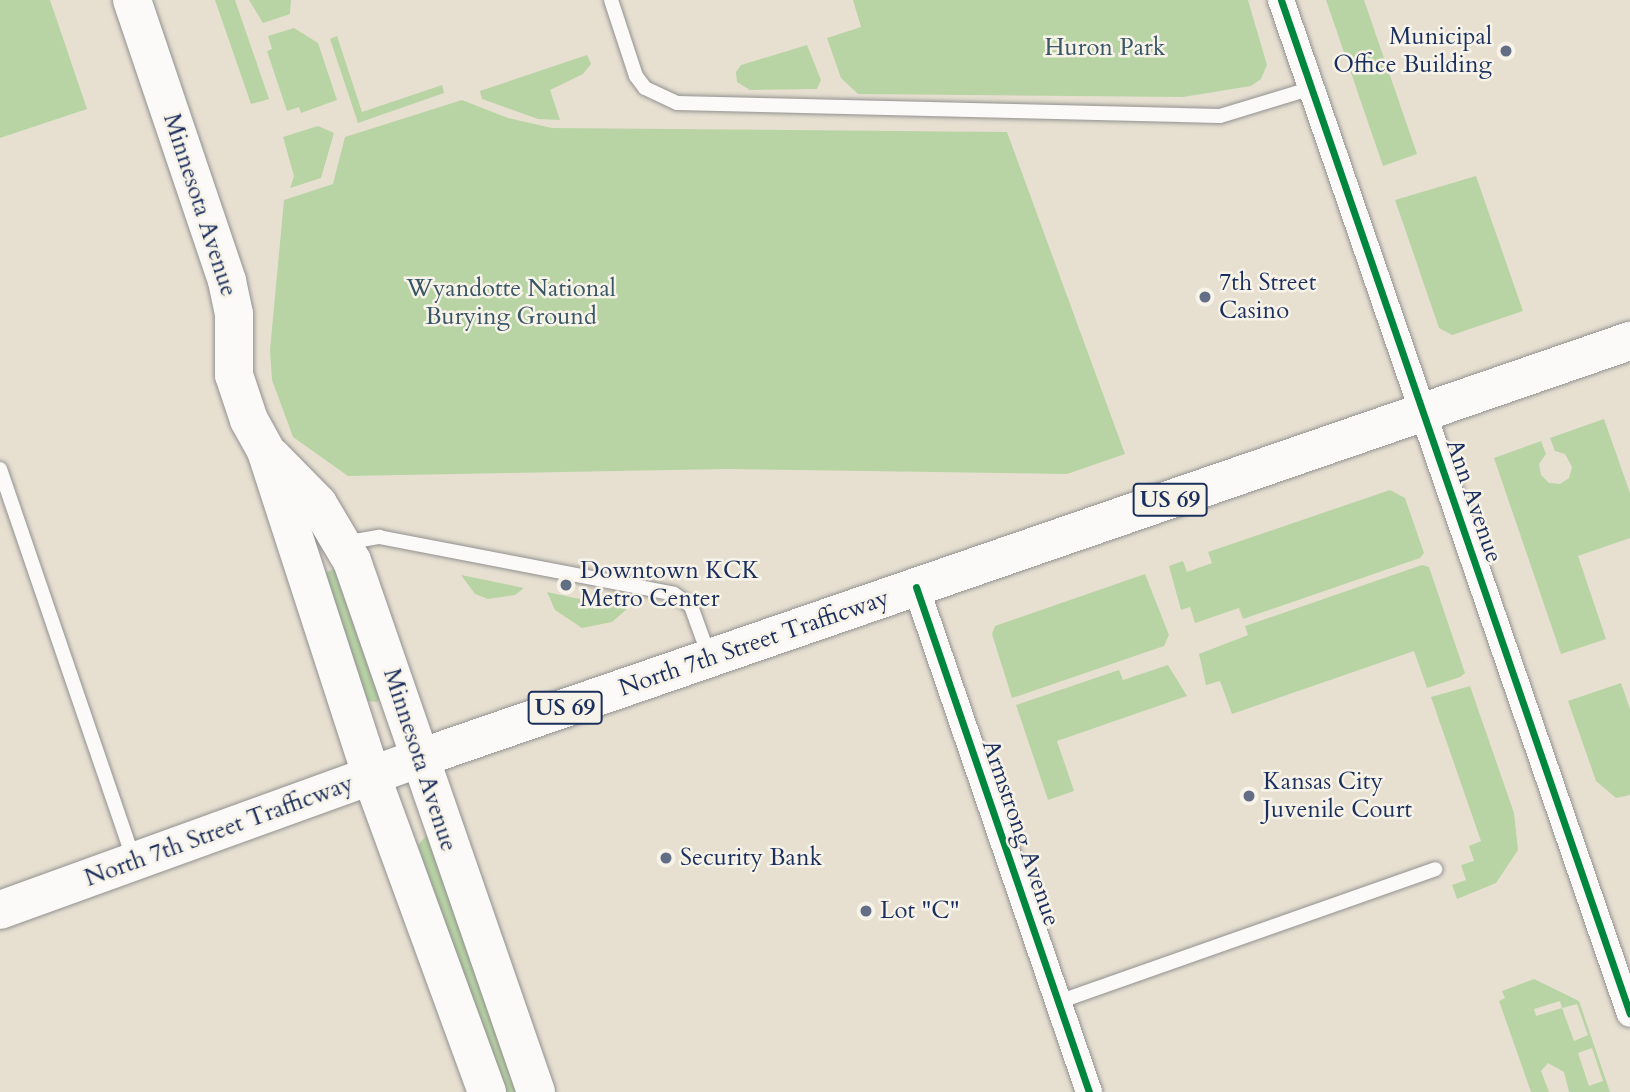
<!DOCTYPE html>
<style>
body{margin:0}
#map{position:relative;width:1630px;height:1092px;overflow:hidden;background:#e7e0d1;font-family:Cardo,serif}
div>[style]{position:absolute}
.green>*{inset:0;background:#b8d4a4}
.roads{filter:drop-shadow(0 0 2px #929191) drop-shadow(0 0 2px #929191)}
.lane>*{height:14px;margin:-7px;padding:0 7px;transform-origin:7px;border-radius:7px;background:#fbfaf8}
.street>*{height:26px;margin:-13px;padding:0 13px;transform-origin:13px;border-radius:13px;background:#fbfaf8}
.secondary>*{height:38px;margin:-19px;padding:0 19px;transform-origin:19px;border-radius:19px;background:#fbfaf8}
.primary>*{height:38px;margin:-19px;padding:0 19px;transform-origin:19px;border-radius:19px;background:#fbfaf8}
.cycleway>*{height:7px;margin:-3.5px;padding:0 3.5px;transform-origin:3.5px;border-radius:3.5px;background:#00873e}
.dots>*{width:19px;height:19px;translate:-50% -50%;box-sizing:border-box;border:4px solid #f7f3e8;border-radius:50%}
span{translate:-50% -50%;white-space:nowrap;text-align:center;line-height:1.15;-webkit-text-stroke:5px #f7f3e8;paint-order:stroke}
.shield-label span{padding:2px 5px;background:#f7f3e8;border:2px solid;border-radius:5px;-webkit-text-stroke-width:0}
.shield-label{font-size:23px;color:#1b2f5e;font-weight:700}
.poi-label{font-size:24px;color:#1b2f5e}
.right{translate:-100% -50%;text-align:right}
.left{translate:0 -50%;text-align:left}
.park-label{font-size:24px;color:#385666}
.street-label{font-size:24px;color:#1b2f5e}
</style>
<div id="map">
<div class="green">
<i style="clip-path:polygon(0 0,50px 0,87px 109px,0 138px)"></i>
<i style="clip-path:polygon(215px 0,235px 0,269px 99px,251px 104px)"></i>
<i style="clip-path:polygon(249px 0,291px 0,290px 14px,263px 23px)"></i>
<i style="clip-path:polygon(853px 0,1248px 0,1267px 65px,1261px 79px,1251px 86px,1183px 97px,858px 94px,841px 78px,827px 38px,861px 27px)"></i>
<i style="clip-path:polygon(1326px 0,1364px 0,1417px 154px,1383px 166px)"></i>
<i style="clip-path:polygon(294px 28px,318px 43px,337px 100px,301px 113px,299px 107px,287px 111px,267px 51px,272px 49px,268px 36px)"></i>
<i style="clip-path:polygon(337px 36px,362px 112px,442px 85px,444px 93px,358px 123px,330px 39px)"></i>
<i style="clip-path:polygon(807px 45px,821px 80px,817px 89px,750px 90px,737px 82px,736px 72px,741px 65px)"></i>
<i style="clip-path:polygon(587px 55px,591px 64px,583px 74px,550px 90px,560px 120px,538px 119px,482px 99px,480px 91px)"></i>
<i style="clip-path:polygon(462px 100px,508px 118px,552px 128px,1007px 132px,1125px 454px,1067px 474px,726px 469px,348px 476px,293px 437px,272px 380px,270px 350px,284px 200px,333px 184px,345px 137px)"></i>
<i style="clip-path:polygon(318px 126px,334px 133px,321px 178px,290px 188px,294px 176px,283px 137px)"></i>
<i style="clip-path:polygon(1476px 176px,1523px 311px,1452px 335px,1439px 328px,1395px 200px)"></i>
<i style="clip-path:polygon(1604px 419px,1630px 493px,1630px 538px,1578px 556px,1606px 639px,1561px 654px,1494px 458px,1541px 441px,1546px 454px,1539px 464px,1541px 475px,1549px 483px,1560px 484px,1569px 478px,1572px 467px,1565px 454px,1555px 451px,1550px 438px)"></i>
<i style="clip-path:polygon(1390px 490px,1405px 498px,1424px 553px,1420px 558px,1243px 619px,1239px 608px,1195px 623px,1190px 607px,1181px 610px,1169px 566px,1183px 561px,1187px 572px,1212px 563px,1208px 552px)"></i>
<i style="clip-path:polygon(1422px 565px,1429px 567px,1465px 673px,1460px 677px,1427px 688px,1414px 651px,1232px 714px,1220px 681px,1206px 685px,1199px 654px,1248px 635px,1245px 626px)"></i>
<i style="clip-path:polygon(334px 569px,380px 699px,377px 702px,367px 701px,325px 579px,325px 573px)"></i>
<i style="clip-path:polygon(1145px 574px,1169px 635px,1164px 646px,1012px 698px,992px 634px,995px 626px)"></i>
<i style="clip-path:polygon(461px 575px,524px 588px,515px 595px,488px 599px,475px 594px)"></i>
<i style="clip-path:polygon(547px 592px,627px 609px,612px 622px,582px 628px,555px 610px)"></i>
<i style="clip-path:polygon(1168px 665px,1187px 696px,1057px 741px,1074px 791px,1048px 800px,1016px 705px,1119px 670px,1123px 680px)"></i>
<i style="clip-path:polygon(1621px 683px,1630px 709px,1630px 795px,1616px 798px,1596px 781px,1568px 701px)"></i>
<i style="clip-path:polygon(1470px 686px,1514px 813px,1518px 850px,1496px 883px,1457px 899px,1452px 885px,1466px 880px,1461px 865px,1474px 861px,1469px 846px,1481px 841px,1431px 697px)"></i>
<i style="clip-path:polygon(427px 835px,519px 1092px,502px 1092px,418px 845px)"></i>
<i style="clip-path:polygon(evenodd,1534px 979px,1579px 1001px,1610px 1092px,1569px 1092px,1564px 1072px,1548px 1063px,1541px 1071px,1549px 1092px,1531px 1092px,1499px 1001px,1505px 998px,1502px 991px,1534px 979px,1560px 1001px,1562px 1008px,1536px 1016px,1534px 1009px,1560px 1001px,1534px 979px,1577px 1004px,1588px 1035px,1574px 1041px,1562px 1008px,1577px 1004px,1534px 979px,1592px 1048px,1603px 1081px,1589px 1086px,1578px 1053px,1592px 1048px)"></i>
</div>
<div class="roads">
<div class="lane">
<i style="left:611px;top:0;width:80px;rotate:71.8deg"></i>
<i style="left:636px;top:76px;width:15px;rotate:53deg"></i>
<i style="left:645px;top:88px;width:35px;rotate:25deg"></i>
<i style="left:677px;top:103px;width:543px;rotate:1.37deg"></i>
<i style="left:1220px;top:116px;width:96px;rotate:-16.9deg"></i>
<i style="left:0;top:469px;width:413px;rotate:71.1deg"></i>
<i style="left:344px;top:543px;width:36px;rotate:-10deg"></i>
<i style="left:379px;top:537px;width:300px;rotate:10.9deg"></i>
<i style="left:674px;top:594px;width:21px;rotate:35deg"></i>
<i style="left:691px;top:606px;width:53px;rotate:70.2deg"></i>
<i style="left:1058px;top:1002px;width:400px;rotate:-19.4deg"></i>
</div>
<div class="street">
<i style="left:1281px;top:0;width:1072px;rotate:71.01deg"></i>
<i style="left:916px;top:587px;width:534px;rotate:71.09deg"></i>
</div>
<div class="secondary">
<i style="left:132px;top:0;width:297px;rotate:71.3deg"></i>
<i style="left:227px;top:281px;width:34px;rotate:78deg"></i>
<i style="left:234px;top:314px;width:61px;rotate:90deg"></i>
<i style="left:234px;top:375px;width:47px;rotate:71.6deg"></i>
<i style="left:249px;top:420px;width:35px;rotate:61deg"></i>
<i style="left:266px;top:451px;width:341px;rotate:72deg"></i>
<i style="left:371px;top:775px;width:338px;rotate:69.9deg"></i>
<i style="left:272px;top:457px;width:66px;rotate:45.6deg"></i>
<i style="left:318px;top:504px;width:66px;rotate:59.2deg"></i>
<i style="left:352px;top:561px;width:562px;rotate:70.89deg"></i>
</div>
<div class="primary">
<i style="left:0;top:910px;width:447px;rotate:-19.9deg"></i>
<i style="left:420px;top:758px;width:1280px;rotate:-19.02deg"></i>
</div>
</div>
<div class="cycleway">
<i style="left:1281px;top:0;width:1072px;rotate:71.01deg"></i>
<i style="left:916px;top:587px;width:534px;rotate:71.09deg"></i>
</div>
<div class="dots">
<i style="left:1506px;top:51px;background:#626d86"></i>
<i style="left:1205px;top:297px;background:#626d86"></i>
<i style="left:566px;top:585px;background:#626d86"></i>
<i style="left:1249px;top:796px;background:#626d86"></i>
<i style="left:666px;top:858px;background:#626d86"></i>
<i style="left:866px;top:911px;background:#626d86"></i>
</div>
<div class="shield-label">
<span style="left:1170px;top:500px">US 69</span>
<span style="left:565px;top:708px">US 69</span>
</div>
<div class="poi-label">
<span class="right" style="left:1492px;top:51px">Municipal<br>Office Building</span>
<span class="left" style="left:1219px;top:297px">7th Street<br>Casino</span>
<span class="left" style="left:580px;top:585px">Downtown KCK<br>Metro Center</span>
<span class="left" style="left:1263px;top:796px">Kansas City<br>Juvenile Court</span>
<span class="left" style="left:680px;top:858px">Security Bank</span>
<span class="left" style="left:880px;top:911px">Lot "C"</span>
</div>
<div class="park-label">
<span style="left:1105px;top:48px">Huron Park</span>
<span style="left:511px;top:303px">Wyandotte National<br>Burying Ground</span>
</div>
<div class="street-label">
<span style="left:200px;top:205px;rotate:72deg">Minnesota Avenue</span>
<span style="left:1474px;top:501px;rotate:71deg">Ann Avenue</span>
<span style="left:754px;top:643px;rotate:-19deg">North 7th Street Trafficway</span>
<span style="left:420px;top:760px;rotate:72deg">Minnesota Avenue</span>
<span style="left:219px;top:831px;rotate:-20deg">North 7th Street Trafficway</span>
<span style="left:1021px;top:833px;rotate:71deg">Armstrong Avenue</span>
</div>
</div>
